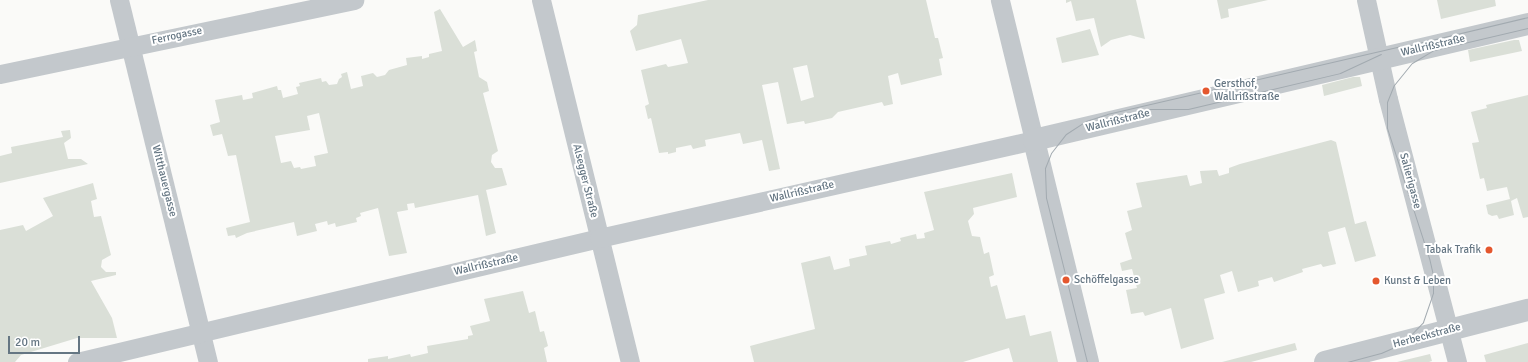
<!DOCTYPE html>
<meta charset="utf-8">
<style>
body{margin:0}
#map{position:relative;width:1528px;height:362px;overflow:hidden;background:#fafaf8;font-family:Signika,sans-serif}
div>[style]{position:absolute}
.green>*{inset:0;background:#dadfd7}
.minor>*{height:19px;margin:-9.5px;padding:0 9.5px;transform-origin:9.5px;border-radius:9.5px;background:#c3c8cc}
.tertiary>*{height:22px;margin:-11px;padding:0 11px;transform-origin:11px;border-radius:11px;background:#c3c8cc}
.tram>*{height:1px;margin:-0.5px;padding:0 0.5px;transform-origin:0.5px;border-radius:0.5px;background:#a2aab0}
.dots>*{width:11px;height:11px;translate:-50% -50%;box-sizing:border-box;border:2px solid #fff;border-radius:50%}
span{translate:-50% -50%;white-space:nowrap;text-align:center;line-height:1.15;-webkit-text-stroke:4px #fff;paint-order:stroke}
.street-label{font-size:11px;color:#657683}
.poi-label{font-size:11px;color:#657683}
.left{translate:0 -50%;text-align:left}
.right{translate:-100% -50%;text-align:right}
.scale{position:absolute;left:8px;top:336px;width:72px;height:18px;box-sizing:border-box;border:2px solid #657683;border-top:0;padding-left:5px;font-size:12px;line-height:14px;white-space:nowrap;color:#657683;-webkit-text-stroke:3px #fff;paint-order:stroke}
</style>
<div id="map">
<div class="green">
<i style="clip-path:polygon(evenodd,708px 0,926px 0,935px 38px,938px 38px,943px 58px,939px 59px,942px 75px,901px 85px,898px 73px,888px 76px,893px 104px,884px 106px,882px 102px,838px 112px,832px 118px,805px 124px,804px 121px,787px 124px,778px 82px,762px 85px,780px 169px,769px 171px,762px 140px,743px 144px,740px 133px,705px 140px,706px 146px,693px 149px,691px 145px,676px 148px,676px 152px,668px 154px,668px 152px,659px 153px,651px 118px,648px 119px,645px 106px,649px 104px,641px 70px,666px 64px,668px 67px,688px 63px,681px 39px,636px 51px,630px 31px,637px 25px,638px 15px,708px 0,807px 65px,814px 97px,801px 101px,793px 68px,807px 65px)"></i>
<i style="clip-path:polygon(1066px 0,1136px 0,1145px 39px,1130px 35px,1111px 40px,1101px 47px,1094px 18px,1076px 21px,1071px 1px,1066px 3px)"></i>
<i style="clip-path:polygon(1217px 0,1268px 0,1228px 9px,1229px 17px,1221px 19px)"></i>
<i style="clip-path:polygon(1437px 0,1495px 0,1496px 6px,1441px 19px)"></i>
<i style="clip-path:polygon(evenodd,440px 9px,463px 47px,475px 40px,477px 51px,474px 52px,479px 77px,487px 82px,489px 91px,483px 93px,498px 151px,492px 155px,491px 162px,495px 168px,502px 168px,507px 185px,486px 190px,496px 233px,486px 236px,478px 195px,415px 208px,414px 203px,407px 204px,408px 210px,397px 212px,407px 253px,389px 256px,378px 208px,360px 213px,361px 216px,356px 218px,357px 222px,336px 227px,335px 223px,328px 225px,327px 221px,315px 224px,317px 231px,297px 236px,294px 222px,247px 233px,236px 238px,235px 235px,228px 236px,226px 228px,250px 222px,236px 155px,228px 156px,222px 134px,213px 136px,210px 125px,220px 122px,215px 100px,242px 95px,243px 100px,253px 98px,252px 93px,277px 86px,278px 90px,281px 90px,283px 98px,298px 94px,296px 87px,300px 86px,299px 83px,321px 78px,322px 82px,326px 81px,329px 85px,337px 84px,339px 79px,342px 77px,341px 74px,347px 72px,351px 89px,363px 86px,361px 76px,373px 73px,377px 77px,385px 75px,389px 70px,407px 65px,406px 58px,422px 56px,422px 59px,429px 57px,429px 54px,442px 51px,434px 12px,440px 9px,319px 113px,328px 153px,314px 156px,316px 166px,301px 169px,300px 167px,294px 168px,291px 161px,281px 163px,275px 136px,310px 130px,307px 116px,319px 113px)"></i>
<i style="clip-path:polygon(1090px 29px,1099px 55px,1062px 63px,1056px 38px)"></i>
<i style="clip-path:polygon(1514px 40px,1519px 40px,1522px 51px,1470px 62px,1468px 50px)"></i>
<i style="clip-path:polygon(1353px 77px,1360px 77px,1362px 86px,1324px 96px,1322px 85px)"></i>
<i style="clip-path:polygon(1528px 95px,1528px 217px,1523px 218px,1517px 198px,1511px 201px,1514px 215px,1499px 219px,1497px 215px,1492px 216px,1488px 214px,1486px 205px,1510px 199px,1507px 187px,1487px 191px,1484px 178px,1480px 179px,1472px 143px,1479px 142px,1471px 112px,1487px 108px,1486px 105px)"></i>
<i style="clip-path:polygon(70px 130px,71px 138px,64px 143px,68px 159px,81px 159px,88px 164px,0 183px,0 156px,12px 153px,11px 147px,63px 137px,61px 131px)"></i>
<i style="clip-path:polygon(1331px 140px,1336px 142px,1355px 224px,1366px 221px,1376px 256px,1355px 262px,1345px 227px,1328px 232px,1336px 264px,1323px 267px,1321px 264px,1302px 269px,1303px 272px,1274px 282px,1272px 277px,1258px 281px,1259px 286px,1238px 292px,1232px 271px,1220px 275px,1225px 293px,1204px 299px,1214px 339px,1181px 349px,1171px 308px,1145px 316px,1143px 312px,1131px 314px,1126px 290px,1137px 288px,1132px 269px,1122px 271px,1120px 263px,1132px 259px,1125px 233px,1132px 230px,1127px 211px,1142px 207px,1136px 183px,1187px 175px,1190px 186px,1202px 183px,1200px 171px,1217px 170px,1219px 176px,1229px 173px,1229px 168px,1240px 164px)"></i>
<i style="clip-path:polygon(1012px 173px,1017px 197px,973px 208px,974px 214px,968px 221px,972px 236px,980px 237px,984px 254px,989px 252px,994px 275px,989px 277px,991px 287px,997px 285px,1006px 319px,1025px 315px,1030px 336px,1051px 331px,1058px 362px,1013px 362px,1009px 348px,963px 362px,754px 362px,750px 346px,815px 329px,801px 263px,830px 256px,834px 270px,850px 266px,849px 259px,867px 255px,865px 246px,890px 241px,891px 244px,901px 241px,900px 238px,916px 234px,917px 239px,925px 238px,924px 233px,934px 230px,924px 192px)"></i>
<i style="clip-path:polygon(93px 183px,97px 199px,91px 201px,94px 217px,101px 216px,111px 255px,102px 260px,101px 267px,106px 272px,116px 272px,116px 275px,91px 281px,112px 318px,117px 338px,77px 338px,21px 355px,15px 362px,0 362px,0 230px,23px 225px,26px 231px,53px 216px,43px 198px)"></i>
<i style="clip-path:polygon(523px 291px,529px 313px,535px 311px,540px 332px,544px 331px,548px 346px,544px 348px,547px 362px,368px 362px,368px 359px,374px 358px,388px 356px,388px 359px,410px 354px,411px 357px,428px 353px,427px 346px,468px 339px,468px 336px,473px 335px,470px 326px,490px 321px,484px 299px)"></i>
<i style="clip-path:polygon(1295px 343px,1297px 350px,1251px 362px,1222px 362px)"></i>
<i style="clip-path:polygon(1528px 343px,1528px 362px,1486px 362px,1484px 355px)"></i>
<i style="clip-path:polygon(1430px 354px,1432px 361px,1429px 362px,1397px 362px)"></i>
</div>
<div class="minor">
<i style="left:119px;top:0;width:373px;rotate:76.2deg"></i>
<i style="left:541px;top:0;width:373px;rotate:76.2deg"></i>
<i style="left:1366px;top:0;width:101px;rotate:77.5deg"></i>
<i style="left:1388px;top:99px;width:272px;rotate:75.3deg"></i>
<i style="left:0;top:74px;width:362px;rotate:-11.8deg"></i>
<i style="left:77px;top:362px;width:537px;rotate:-13.36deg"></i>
<i style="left:599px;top:238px;width:446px;rotate:-12.7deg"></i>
<i style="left:1034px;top:140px;width:144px;rotate:-103.7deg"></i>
</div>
<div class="tertiary">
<i style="left:1088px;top:362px;width:228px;rotate:-103.7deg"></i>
<i style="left:1034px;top:140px;width:507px;rotate:-13.21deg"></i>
<i style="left:1325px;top:362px;width:210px;rotate:-14.4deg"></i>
</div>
<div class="tram">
<i style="left:1398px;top:48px;width:134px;rotate:-13.4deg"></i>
<i style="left:1145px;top:109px;width:43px"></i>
<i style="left:1188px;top:109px;width:156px;rotate:-13.3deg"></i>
<i style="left:1340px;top:73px;width:45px;rotate:-24.9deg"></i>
<i style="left:1087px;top:362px;width:169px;rotate:-104deg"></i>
<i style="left:1046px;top:198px;width:30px;rotate:-92deg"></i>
<i style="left:1045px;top:168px;width:16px;rotate:-68deg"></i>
<i style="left:1051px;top:153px;width:24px;rotate:-52deg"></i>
<i style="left:1066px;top:134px;width:24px;rotate:-33deg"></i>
<i style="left:1086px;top:121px;width:22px;rotate:-18deg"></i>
<i style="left:1107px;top:114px;width:302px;rotate:-13deg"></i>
<i style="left:1347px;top:362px;width:35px;rotate:-15deg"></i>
<i style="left:1381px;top:353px;width:24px;rotate:-24deg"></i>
<i style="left:1403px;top:343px;width:29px;rotate:-46deg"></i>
<i style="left:1423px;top:322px;width:31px;rotate:-71deg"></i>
<i style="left:1433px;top:293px;width:18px;rotate:-90deg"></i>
<i style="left:1433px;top:275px;width:17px;rotate:-103deg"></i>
<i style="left:1429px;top:258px;width:137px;rotate:-107.9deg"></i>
<i style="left:1387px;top:128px;width:26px;rotate:-90deg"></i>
<i style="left:1387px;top:102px;width:18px;rotate:-68deg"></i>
<i style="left:1394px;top:85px;width:28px;rotate:-51deg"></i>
<i style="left:1412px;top:63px;width:26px;rotate:-31deg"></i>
<i style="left:1434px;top:50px;width:97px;rotate:-13.2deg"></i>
</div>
<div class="dots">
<i style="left:1206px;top:91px;background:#e4572e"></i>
<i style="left:1489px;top:250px;background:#e4572e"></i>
<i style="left:1066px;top:280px;background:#e4572e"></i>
<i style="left:1376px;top:281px;background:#e4572e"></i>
</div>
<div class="street-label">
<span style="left:177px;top:36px;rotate:-12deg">Ferrogasse</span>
<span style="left:1433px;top:46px;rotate:-13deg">Wallrißstraße</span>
<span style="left:1118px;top:121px;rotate:-14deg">Wallrißstraße</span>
<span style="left:164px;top:181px;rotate:76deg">Witthauergasse</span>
<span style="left:585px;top:181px;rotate:76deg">Alsegger Straße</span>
<span style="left:1410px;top:181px;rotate:75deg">Salierigasse</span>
<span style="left:802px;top:192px;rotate:-13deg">Wallrißstraße</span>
<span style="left:486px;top:265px;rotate:-13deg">Wallrißstraße</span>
<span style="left:1427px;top:336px;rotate:-15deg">Herbeckstraße</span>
</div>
<div class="poi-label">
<span class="left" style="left:1214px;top:91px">Gersthof,<br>Wallrißstraße</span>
<span class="right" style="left:1481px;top:250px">Tabak Trafik</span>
<span class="left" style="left:1074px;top:280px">Schöffelgasse</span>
<span class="left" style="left:1384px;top:281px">Kunst &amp; Leben</span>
</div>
<div class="scale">20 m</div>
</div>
